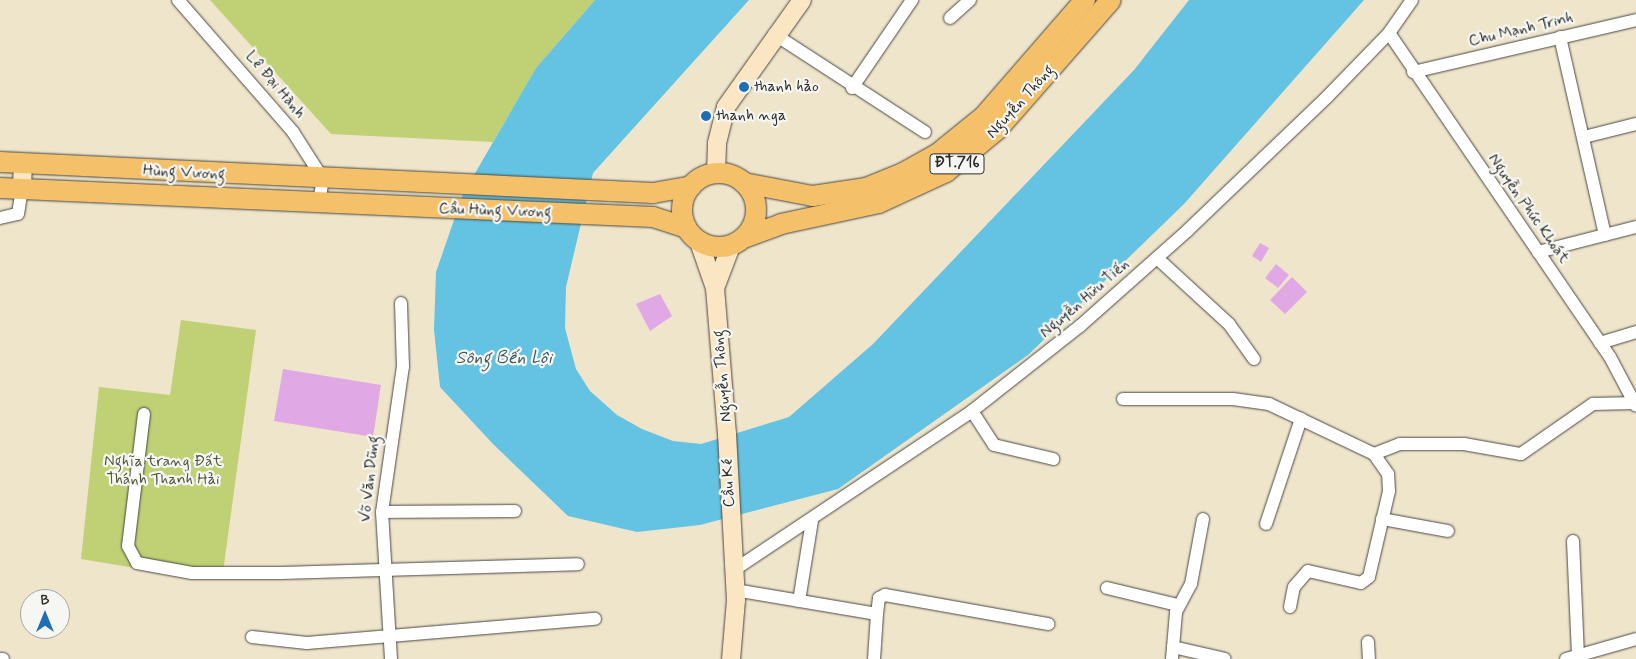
<!DOCTYPE html>
<meta charset="utf-8">
<style>
body{margin:0}
#map{position:relative;width:1636px;height:659px;overflow:hidden;background:#efe5cb;font-family:Mynerve,sans-serif}
div>[style]{position:absolute}
.green>*{inset:0;background:#bfd174}
.water>*{inset:0;background:#64c3e2}
.building>*{inset:0;background:#e1a8e6}
.roads{filter:drop-shadow(0 0 1px #484743) drop-shadow(0 0 1px #484743)}
.street>*{height:12px;margin:-6px;padding:0 6px;transform-origin:6px;border-radius:6px;background:#fff}
.secondary>*{height:18px;margin:-9px;padding:0 9px;transform-origin:9px;border-radius:9px;background:#fbe6c3}
.primary>*{height:20px;margin:-10px;padding:0 10px;transform-origin:10px;border-radius:10px;background:#f4c16a}
.primary>.ring{margin:-10px;padding:0;box-sizing:content-box;background:none;border:20px solid #f4c16a;border-radius:50%}
.dots>*{width:14px;height:14px;translate:-50% -50%;box-sizing:border-box;border:2px solid #f6f6f2;border-radius:50%}
span{translate:-50% -50%;white-space:nowrap;text-align:center;line-height:1.15;-webkit-text-stroke:4.5px #f6f6f2;paint-order:stroke}
.shield-label span{padding:1px 4px;background:#f6f6f2;border:1px solid;border-radius:4px;-webkit-text-stroke-width:0}
.shield-label{font-size:15px;color:#2b2b2b;font-weight:700}
.street-label{font-size:16px;color:#2b2b2b}
.poi-label{font-size:16px;color:#2b2b2b}
.left{translate:0 -50%;text-align:left}
.park-label{font-size:16px;color:#50543d}
.water-label{font-size:18px;color:#3c5962;font-style:italic}
.north{position:absolute;left:20px;top:589px;width:50px;height:50px;box-sizing:border-box;background:#f6f6f2;border:1px solid #a5a5a2;border-radius:50%;rotate:0deg;font-size:14px;font-weight:700;line-height:20px;text-align:center;color:#2b2b2b}
.north::after{content:'';display:block;margin:auto;width:18px;height:22px;background:#1f6fb2;clip-path:polygon(50% 0,100% 100%,50% 72%,0 100%)}
</style>
<div id="map">
<div class="green">
<i style="clip-path:polygon(210px 0,595px 0,536px 68px,493px 142px,331px 134px)"></i>
<i style="clip-path:polygon(181px 320px,256px 330px,223px 572px,141px 569px,81px 559px,99px 387px,170px 395px)"></i>
</div>
<div class="water">
<i style="clip-path:polygon(595px 0,749px 0,593px 173px,566px 287px,565px 328px,576px 369px,590px 391px,617px 415px,642px 429px,673px 441px,701px 444px,789px 417px,873px 344px,1134px 70px,1189px 0,1364px 0,1184px 204px,1028px 355px,838px 489px,700px 525px,637px 532px,568px 516px,493px 444px,440px 387px,434px 330px,436px 272px,463px 194px,536px 68px)"></i>
</div>
<div class="building">
<i style="clip-path:polygon(1260px 243px,1269px 248px,1261px 262px,1252px 256px)"></i>
<i style="clip-path:polygon(1276px 264px,1289px 275px,1278px 288px,1265px 278px)"></i>
<i style="clip-path:polygon(1292px 277px,1307px 292px,1285px 314px,1270px 300px)"></i>
<i style="clip-path:polygon(660px 294px,672px 316px,650px 331px,636px 304px)"></i>
<i style="clip-path:polygon(283px 369px,381px 385px,373px 437px,274px 421px)"></i>
</div>
<div class="roads">
<div class="street">
<i style="left:178px;top:0;width:175px;rotate:48.9deg"></i>
<i style="left:293px;top:132px;width:56px;rotate:57.4deg"></i>
<i style="left:323px;top:179px;width:23px;rotate:100deg"></i>
<i style="left:950px;top:18px;width:27px;rotate:-42deg"></i>
<i style="left:1389px;top:33px;width:392px;rotate:55.7deg"></i>
<i style="left:1610px;top:357px;width:55px;rotate:62deg"></i>
<i style="left:774px;top:34px;width:180px;rotate:33deg"></i>
<i style="left:1560px;top:37px;width:203px;rotate:77.2deg"></i>
<i style="left:1413px;top:72px;width:229px;rotate:-13.1deg"></i>
<i style="left:852px;top:88px;width:107px;rotate:-55.7deg"></i>
<i style="left:1584px;top:137px;width:54px;rotate:-14deg"></i>
<i style="left:0;top:218px;width:18px;rotate:-13deg"></i>
<i style="left:18px;top:214px;width:25px;rotate:-81deg"></i>
<i style="left:1538px;top:252px;width:101px;rotate:-14.3deg"></i>
<i style="left:1157px;top:258px;width:98px;rotate:42.5deg"></i>
<i style="left:1229px;top:324px;width:43px;rotate:54.5deg"></i>
<i style="left:1600px;top:343px;width:38px;rotate:-17deg"></i>
<i style="left:1123px;top:399px;width:110px"></i>
<i style="left:1233px;top:399px;width:36px;rotate:8deg"></i>
<i style="left:1269px;top:404px;width:116px;rotate:25.5deg"></i>
<i style="left:1374px;top:454px;width:28px;rotate:-21deg"></i>
<i style="left:1400px;top:444px;width:64px"></i>
<i style="left:1464px;top:444px;width:58px;rotate:10deg"></i>
<i style="left:1521px;top:454px;width:88px;rotate:-34.8deg"></i>
<i style="left:1593px;top:404px;width:42px;rotate:-1.4deg"></i>
<i style="left:972px;top:411px;width:40px;rotate:57.1deg"></i>
<i style="left:994px;top:445px;width:61px;rotate:13.3deg"></i>
<i style="left:144px;top:414px;width:133px;rotate:96.9deg"></i>
<i style="left:128px;top:546px;width:19px;rotate:62deg"></i>
<i style="left:137px;top:563px;width:56px;rotate:10.3deg"></i>
<i style="left:192px;top:573px;width:89px"></i>
<i style="left:281px;top:573px;width:297px;rotate:-1.7deg"></i>
<i style="left:382px;top:512px;width:133px;rotate:-0.4deg"></i>
<i style="left:1382px;top:519px;width:67px;rotate:10.3deg"></i>
<i style="left:1266px;top:524px;width:111px;rotate:-71.6deg"></i>
<i style="left:1573px;top:541px;width:114px;rotate:87.5deg"></i>
<i style="left:734px;top:570px;width:286px;rotate:-33.7deg"></i>
<i style="left:972px;top:411px;width:137px;rotate:-38.2deg"></i>
<i style="left:1080px;top:326px;width:144px;rotate:-41.6deg"></i>
<i style="left:1188px;top:230px;width:192px;rotate:-43.7deg"></i>
<i style="left:1327px;top:97px;width:89px;rotate:-45.9deg"></i>
<i style="left:1389px;top:33px;width:40px;rotate:-55.1deg"></i>
<i style="left:1107px;top:588px;width:73px;rotate:13.5deg"></i>
<i style="left:735px;top:590px;width:144px;rotate:9.6deg"></i>
<i style="left:877px;top:614px;width:16px;rotate:-83deg"></i>
<i style="left:879px;top:598px;width:7px;rotate:-27deg"></i>
<i style="left:885px;top:595px;width:166px;rotate:10.1deg"></i>
<i style="left:799px;top:601px;width:81px;rotate:-80.8deg"></i>
<i style="left:1290px;top:607px;width:20px;rotate:-79deg"></i>
<i style="left:1294px;top:587px;width:21px;rotate:-49deg"></i>
<i style="left:1308px;top:571px;width:54px;rotate:12.8deg"></i>
<i style="left:1361px;top:583px;width:10px;rotate:-37deg"></i>
<i style="left:1369px;top:577px;width:88px;rotate:-76.9deg"></i>
<i style="left:1389px;top:491px;width:17px;rotate:-93deg"></i>
<i style="left:1388px;top:474px;width:24px;rotate:-125deg"></i>
<i style="left:252px;top:637px;width:55px;rotate:6.2deg"></i>
<i style="left:307px;top:643px;width:289px;rotate:-4.8deg"></i>
<i style="left:1368px;top:642px;width:17px;rotate:87deg"></i>
<i style="left:1173px;top:647px;width:53px;rotate:13deg"></i>
<i style="left:0;top:659px;width:3px"></i>
<i style="left:391px;top:659px;width:147px;rotate:-93.5deg"></i>
<i style="left:382px;top:512px;width:147px;rotate:-81.8deg"></i>
<i style="left:403px;top:367px;width:64px;rotate:-91.8deg"></i>
<i style="left:874px;top:659px;width:45px;rotate:-86.2deg"></i>
<i style="left:1172px;top:659px;width:47px;rotate:-85.1deg"></i>
<i style="left:1176px;top:612px;width:32px;rotate:-62deg"></i>
<i style="left:1191px;top:584px;width:66px;rotate:-79.5deg"></i>
<i style="left:1566px;top:659px;width:73px;rotate:-15.9deg"></i>
</div>
<div class="secondary">
<i style="left:716px;top:173px;width:30px;rotate:-88deg"></i>
<i style="left:717px;top:143px;width:37px;rotate:-76deg"></i>
<i style="left:726px;top:107px;width:131px;rotate:-54.6deg"></i>
<i style="left:22px;top:189px;width:26px;rotate:-88deg"></i>
<i style="left:699px;top:242px;width:49px;rotate:70.8deg"></i>
<i style="left:715px;top:288px;width:146px;rotate:85.3deg"></i>
<i style="left:727px;top:434px;width:166px;rotate:86.9deg"></i>
<i style="left:736px;top:600px;width:59px;rotate:94.8deg"></i>
<i style="left:715px;top:288px;width:45px;rotate:-69.1deg"></i>
</div>
<div class="primary">
<i style="left:0;top:162px;width:654px;rotate:2.72deg"></i>
<i style="left:653px;top:193px;width:39px;rotate:-10deg"></i>
<i class="ring" style="left:682px;top:173px;width:54px;height:54px"></i>
<i style="left:744px;top:183px;width:70px;rotate:10.7deg"></i>
<i style="left:813px;top:196px;width:54px;rotate:-8.6deg"></i>
<i style="left:866px;top:188px;width:40px;rotate:-22deg"></i>
<i style="left:903px;top:173px;width:38px;rotate:-29deg"></i>
<i style="left:936px;top:155px;width:62px;rotate:-39.1deg"></i>
<i style="left:984px;top:116px;width:154px;rotate:-49deg"></i>
<i style="left:0;top:188px;width:654px;rotate:2.54deg"></i>
<i style="left:653px;top:217px;width:35px;rotate:18deg"></i>
<i style="left:746px;top:237px;width:37px;rotate:-20deg"></i>
<i style="left:781px;top:224px;width:100px;rotate:-12.1deg"></i>
<i style="left:879px;top:203px;width:74px;rotate:-24.8deg"></i>
<i style="left:946px;top:172px;width:67px;rotate:-39.6deg"></i>
<i style="left:998px;top:129px;width:171px;rotate:-48.8deg"></i>
</div>
</div>
<div class="dots">
<i style="left:744px;top:87px;background:#1f6fb2"></i>
<i style="left:706px;top:116px;background:#1f6fb2"></i>
</div>
<div class="shield-label">
<span style="left:957px;top:164px">ĐT.716</span>
</div>
<div class="street-label">
<span style="left:1521px;top:30px;rotate:-13deg">Chu Mạnh Trinh</span>
<span style="left:275px;top:85px;rotate:50deg">Lê Đại Hành</span>
<span style="left:1021px;top:102px;rotate:-48deg">Nguyễn Thông</span>
<span style="left:184px;top:173px;rotate:3deg">Hùng Vương</span>
<span style="left:1528px;top:209px;rotate:55deg">Nguyễn Phúc Khoát</span>
<span style="left:495px;top:211px;rotate:2deg">Cầu Hùng Vương</span>
<span style="left:1085px;top:299px;rotate:-41deg">Nguyễn Hữu Tiến</span>
<span style="left:723px;top:376px;rotate:-95deg">Nguyễn Thông</span>
<span style="left:370px;top:479px;rotate:-84deg">Võ Văn Dũng</span>
<span style="left:729px;top:483px;rotate:-92deg">Cầu Ké</span>
</div>
<div class="poi-label">
<span class="left" style="left:754px;top:87px">thanh hảo</span>
<span class="left" style="left:716px;top:116px">thanh nga</span>
</div>
<div class="park-label">
<span style="left:163px;top:471px">Nghĩa trang Đất<br>Thánh Thanh Hải</span>
</div>
<div class="water-label">
<span style="left:504px;top:358px">Sông Bến Lội</span>
</div>
<div class="north">B</div>
</div>
